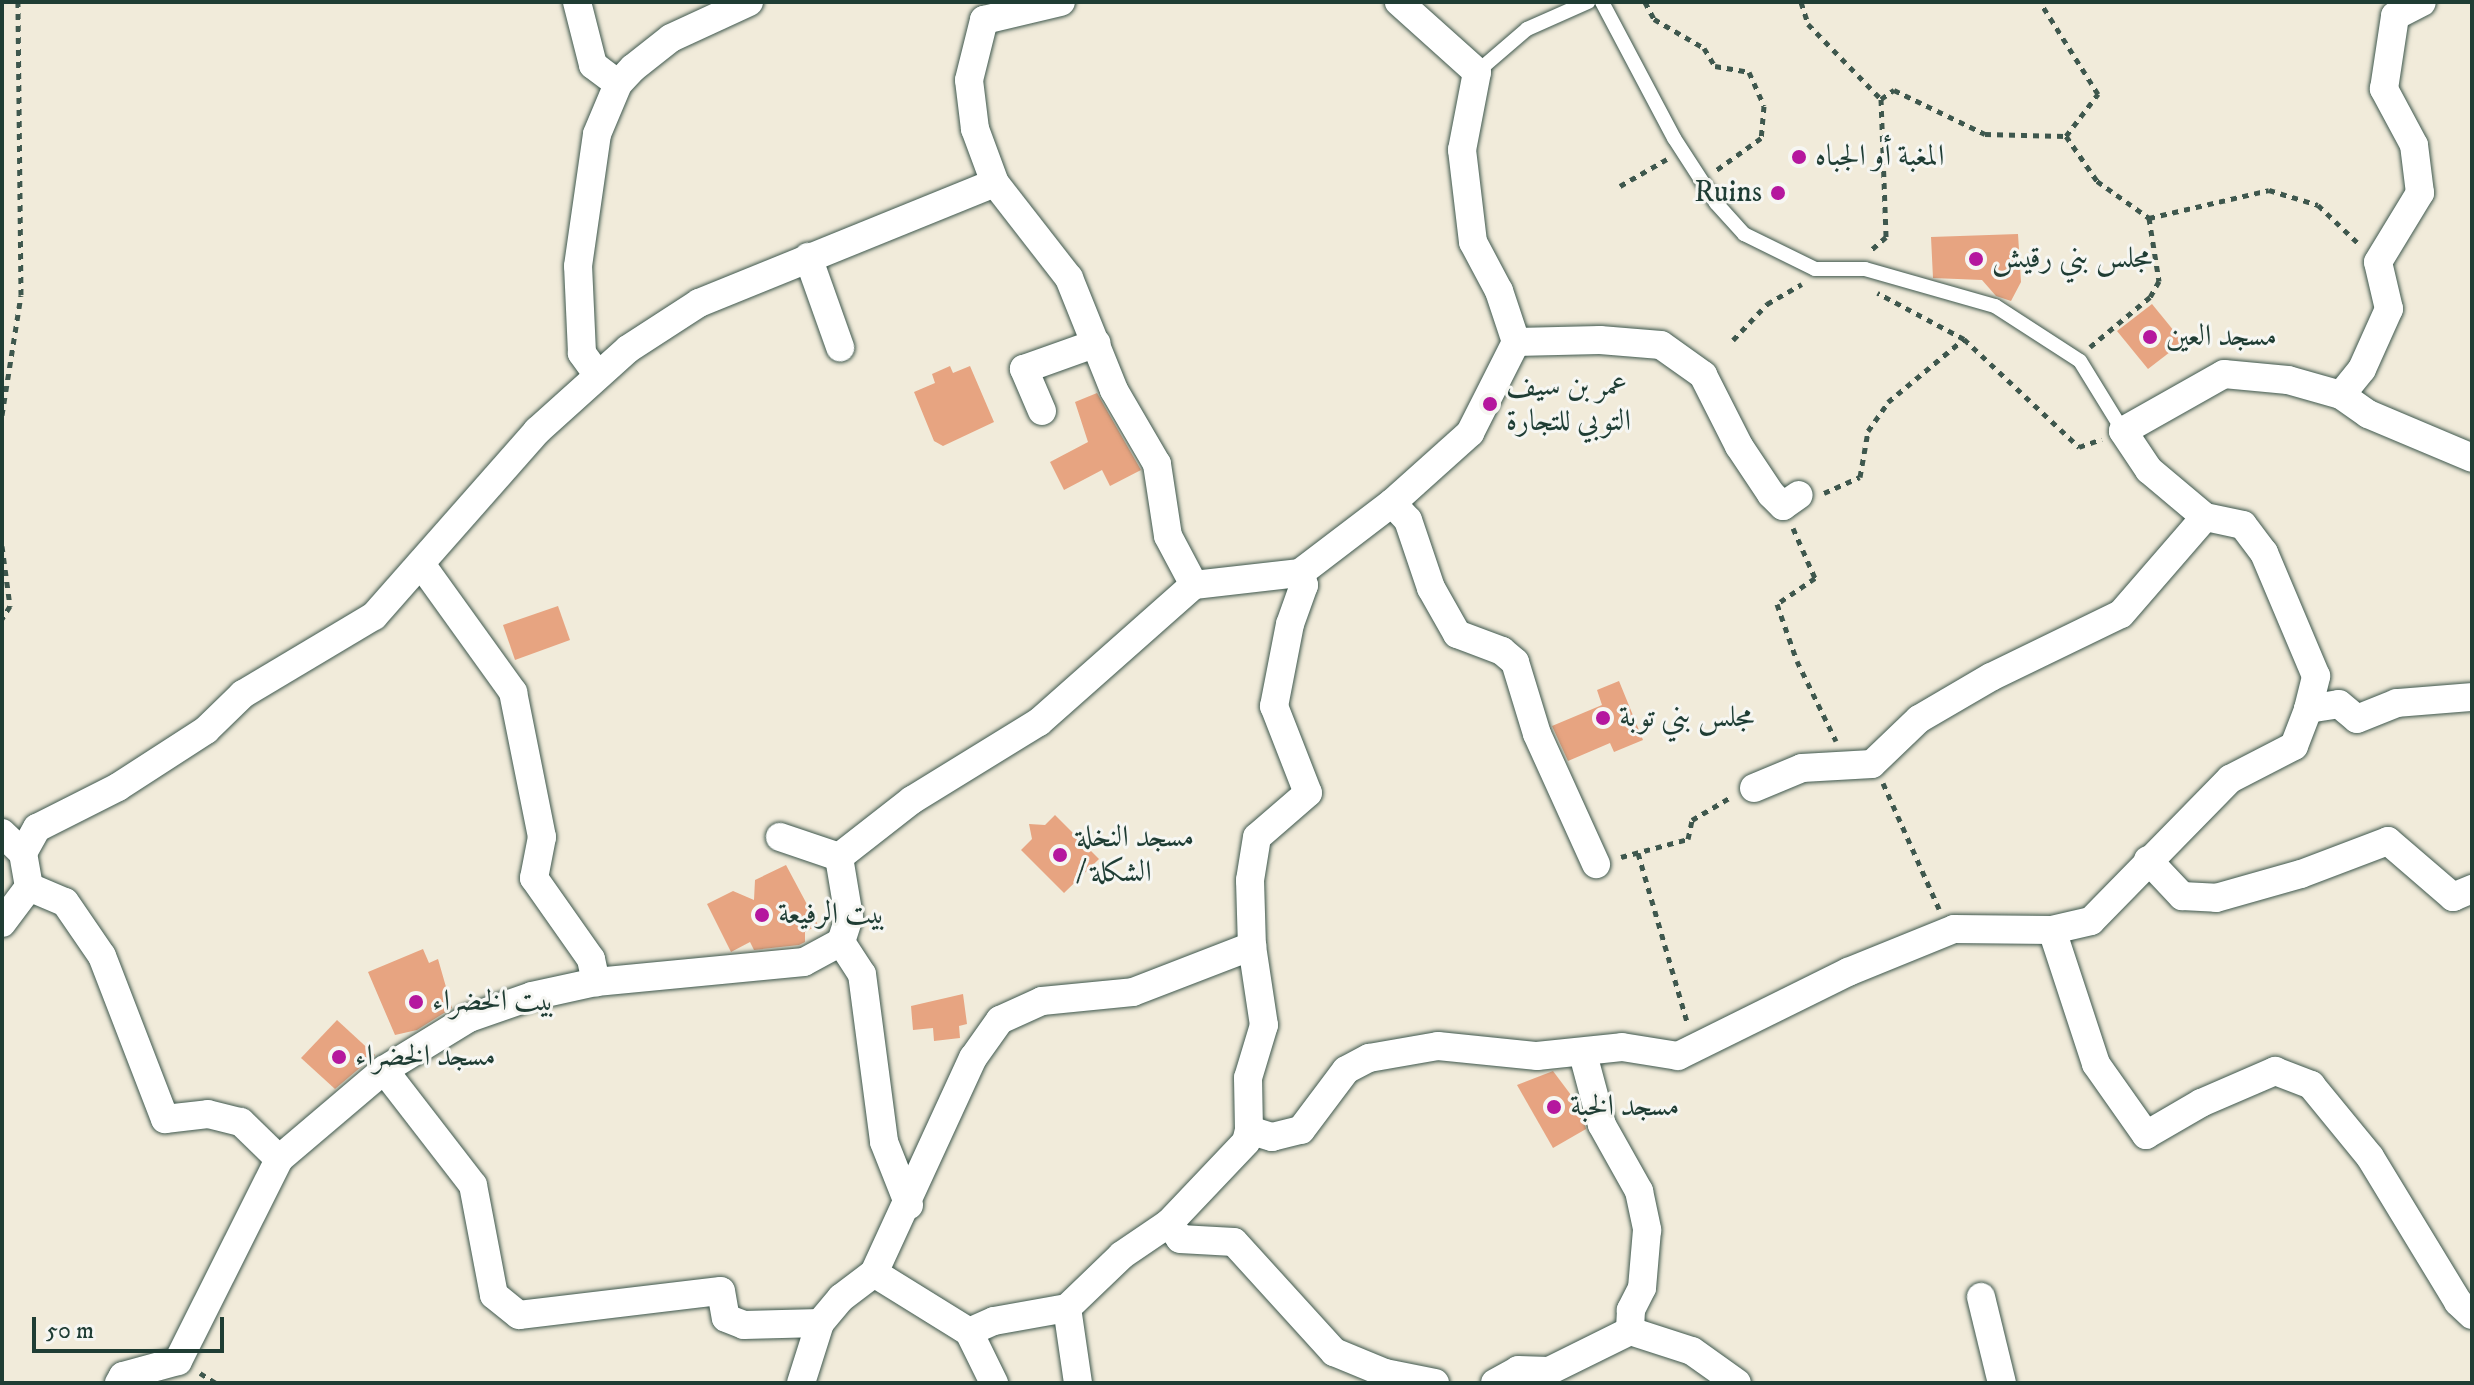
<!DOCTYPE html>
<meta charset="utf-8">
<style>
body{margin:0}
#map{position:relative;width:2474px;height:1385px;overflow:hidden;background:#f1ebda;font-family:"IM FELL DW Pica",Amiri,serif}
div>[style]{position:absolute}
.building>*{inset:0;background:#e7a481}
.path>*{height:5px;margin-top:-2.5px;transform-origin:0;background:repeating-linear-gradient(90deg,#3e574d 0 6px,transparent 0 12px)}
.roads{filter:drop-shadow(0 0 2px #3e574d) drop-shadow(0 0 2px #3e574d)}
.service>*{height:14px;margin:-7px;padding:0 7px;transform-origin:7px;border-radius:7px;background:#fff}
.minor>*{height:28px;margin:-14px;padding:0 14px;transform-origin:14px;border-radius:14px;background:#fff}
.dots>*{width:22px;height:22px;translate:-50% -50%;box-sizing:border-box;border:4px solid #f6f6f2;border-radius:50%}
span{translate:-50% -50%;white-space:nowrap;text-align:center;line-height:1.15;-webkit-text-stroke:6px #f6f6f2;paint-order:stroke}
.poi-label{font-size:30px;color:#1f3d34}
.left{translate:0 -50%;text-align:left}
.right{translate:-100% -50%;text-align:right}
.frame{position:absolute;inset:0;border:4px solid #1f3d34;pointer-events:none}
.scale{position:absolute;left:32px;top:1317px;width:192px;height:36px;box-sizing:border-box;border:4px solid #1f3d34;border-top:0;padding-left:10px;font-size:24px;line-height:28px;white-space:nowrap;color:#1f3d34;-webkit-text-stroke:6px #f6f6f2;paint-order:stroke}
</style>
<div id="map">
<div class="building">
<i style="clip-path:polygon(2018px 234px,2021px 282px,2011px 301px,1996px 296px,1982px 280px,1933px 278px,1931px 237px)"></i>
<i style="clip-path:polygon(2152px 304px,2183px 342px,2148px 369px,2117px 331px)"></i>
<i style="clip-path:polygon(950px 366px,953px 373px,970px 366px,994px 422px,943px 446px,934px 441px,914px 392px,935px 383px,932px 374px)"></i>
<i style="clip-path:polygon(1097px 393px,1141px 470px,1110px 486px,1102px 470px,1064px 490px,1050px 462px,1088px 442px,1075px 402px)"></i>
<i style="clip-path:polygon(558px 606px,570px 640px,515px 660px,503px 625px)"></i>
<i style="clip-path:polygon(1619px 681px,1643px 740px,1614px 752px,1610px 743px,1568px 761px,1552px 726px,1602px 705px,1597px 690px)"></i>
<i style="clip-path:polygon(1055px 815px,1099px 859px,1064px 893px,1021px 850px,1032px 839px,1029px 824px,1045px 825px)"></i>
<i style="clip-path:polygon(786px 865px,818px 925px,805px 932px,805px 942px,799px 945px,754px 950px,750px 942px,731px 952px,707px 904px,733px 891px,754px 900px,755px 880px)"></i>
<i style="clip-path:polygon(423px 949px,429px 963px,438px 959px,452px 1008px,417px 1030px,395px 1035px,368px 972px)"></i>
<i style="clip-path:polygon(963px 994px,967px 1024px,959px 1026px,960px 1038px,934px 1041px,933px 1028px,913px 1030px,911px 1006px)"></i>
<i style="clip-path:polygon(337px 1020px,375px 1055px,335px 1089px,301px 1058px)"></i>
<i style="clip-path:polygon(1553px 1071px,1580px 1107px,1586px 1129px,1553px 1148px,1517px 1085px)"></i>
</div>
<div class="path">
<i style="left:1645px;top:2px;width:19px;rotate:62deg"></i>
<i style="left:1654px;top:19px;width:58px;rotate:30.1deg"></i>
<i style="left:1704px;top:48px;width:21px;rotate:59deg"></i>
<i style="left:1715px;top:66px;width:35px;rotate:10deg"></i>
<i style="left:1749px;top:72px;width:37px;rotate:66deg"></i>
<i style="left:1764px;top:106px;width:32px;rotate:95deg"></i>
<i style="left:1761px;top:138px;width:57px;rotate:144.3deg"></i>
<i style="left:1801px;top:2px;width:23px;rotate:72deg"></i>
<i style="left:1808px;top:24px;width:105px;rotate:45.8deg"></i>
<i style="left:1881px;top:99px;width:138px;rotate:87.9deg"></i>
<i style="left:1886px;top:237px;width:23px;rotate:139deg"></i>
<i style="left:1881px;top:99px;width:16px;rotate:-35deg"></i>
<i style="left:1894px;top:90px;width:101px;rotate:25.8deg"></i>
<i style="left:1985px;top:134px;width:81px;rotate:1.4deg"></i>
<i style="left:2066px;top:136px;width:53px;rotate:-52.7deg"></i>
<i style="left:2098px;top:94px;width:109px;rotate:-122.2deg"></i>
<i style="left:2066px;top:136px;width:55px;rotate:55.4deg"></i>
<i style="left:2097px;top:181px;width:64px;rotate:35.4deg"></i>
<i style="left:2149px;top:218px;width:64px;rotate:81deg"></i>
<i style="left:2159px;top:281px;width:18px;rotate:119deg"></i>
<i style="left:2150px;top:297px;width:78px;rotate:140.2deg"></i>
<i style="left:1620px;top:186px;width:54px;rotate:-29.9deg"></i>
<i style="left:2149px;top:218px;width:123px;rotate:-13.1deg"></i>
<i style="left:2269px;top:190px;width:51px;rotate:17deg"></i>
<i style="left:2318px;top:205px;width:57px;rotate:43.6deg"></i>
<i style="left:1964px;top:339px;width:158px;rotate:43.2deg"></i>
<i style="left:2079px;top:447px;width:24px;rotate:-19deg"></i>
<i style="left:1733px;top:340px;width:50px;rotate:-46.6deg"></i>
<i style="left:1767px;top:304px;width:40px;rotate:-29.7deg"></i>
<i style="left:2px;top:415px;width:121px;rotate:-81deg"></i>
<i style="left:21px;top:295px;width:293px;rotate:-90.6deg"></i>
<i style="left:1824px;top:493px;width:39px;rotate:-24deg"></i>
<i style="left:1860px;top:477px;width:47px;rotate:-80.1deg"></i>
<i style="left:1868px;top:431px;width:35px;rotate:-55deg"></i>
<i style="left:1888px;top:402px;width:99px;rotate:-39.7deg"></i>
<i style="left:1964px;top:339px;width:98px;rotate:-151.9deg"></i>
<i style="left:1793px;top:528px;width:55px;rotate:66.3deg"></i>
<i style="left:1815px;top:578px;width:46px;rotate:145.6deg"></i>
<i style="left:1777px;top:604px;width:60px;rotate:70.7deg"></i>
<i style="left:1797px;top:661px;width:89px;rotate:64deg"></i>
<i style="left:2px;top:546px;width:61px;rotate:82.4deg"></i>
<i style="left:10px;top:606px;width:15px;rotate:122deg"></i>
<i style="left:1883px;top:783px;width:138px;rotate:66deg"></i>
<i style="left:1638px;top:853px;width:179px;rotate:73.8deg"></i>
<i style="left:1621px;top:857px;width:69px;rotate:-15deg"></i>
<i style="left:1688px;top:839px;width:19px;rotate:-78deg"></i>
<i style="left:1692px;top:820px;width:45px;rotate:-30.5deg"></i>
<i style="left:200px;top:1373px;width:19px;rotate:32deg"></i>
</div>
<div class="roads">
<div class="service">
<i style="left:1602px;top:2px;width:154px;rotate:62.1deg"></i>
<i style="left:1674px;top:138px;width:77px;rotate:57.1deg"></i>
<i style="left:1716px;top:203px;width:42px;rotate:47.9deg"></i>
<i style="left:1744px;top:234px;width:79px;rotate:26.2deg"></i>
<i style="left:1815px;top:269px;width:50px"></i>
<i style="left:1865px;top:269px;width:135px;rotate:15.9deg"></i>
<i style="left:1995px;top:306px;width:101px;rotate:32.9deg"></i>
<i style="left:2080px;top:361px;width:82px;rotate:58.4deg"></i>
<i style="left:1477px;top:72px;width:66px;rotate:-40.7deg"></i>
<i style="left:1527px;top:29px;width:67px;rotate:-23.9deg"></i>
</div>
<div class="minor">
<i style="left:577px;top:2px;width:65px;rotate:75.7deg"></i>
<i style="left:593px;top:65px;width:31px;rotate:37deg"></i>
<i style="left:808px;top:257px;width:96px;rotate:70.4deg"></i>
<i style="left:1516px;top:342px;width:84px;rotate:-1.4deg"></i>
<i style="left:1600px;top:340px;width:61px;rotate:4.7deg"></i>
<i style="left:1661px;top:345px;width:52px;rotate:35.5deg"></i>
<i style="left:1703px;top:375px;width:80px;rotate:63.1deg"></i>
<i style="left:1739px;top:446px;width:58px;rotate:56.3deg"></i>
<i style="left:1771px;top:494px;width:17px;rotate:45deg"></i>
<i style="left:1783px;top:506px;width:19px;rotate:-35deg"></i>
<i style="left:597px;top:374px;width:26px;rotate:-126deg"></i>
<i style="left:582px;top:353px;width:87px;rotate:-92.6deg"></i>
<i style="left:578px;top:266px;width:133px;rotate:-81.8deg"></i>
<i style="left:597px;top:134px;width:54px;rotate:-67.2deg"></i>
<i style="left:618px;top:84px;width:22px;rotate:-47deg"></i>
<i style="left:633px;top:68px;width:48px;rotate:-38.3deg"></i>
<i style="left:671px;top:38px;width:86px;rotate:-24.8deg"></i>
<i style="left:2341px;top:395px;width:33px;rotate:-51deg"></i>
<i style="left:2362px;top:369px;width:66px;rotate:-65.8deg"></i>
<i style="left:2389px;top:309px;width:48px;rotate:-103.2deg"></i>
<i style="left:2378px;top:262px;width:81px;rotate:-58.7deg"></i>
<i style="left:2420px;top:193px;width:48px;rotate:-97.1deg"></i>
<i style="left:2414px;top:145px;width:64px;rotate:-118.2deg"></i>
<i style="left:2384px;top:89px;width:74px;rotate:-81.4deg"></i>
<i style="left:2395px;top:16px;width:30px;rotate:-27deg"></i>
<i style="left:1042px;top:411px;width:46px;rotate:-113.2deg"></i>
<i style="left:1024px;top:369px;width:77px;rotate:-19.6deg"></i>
<i style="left:1392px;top:503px;width:23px;rotate:47deg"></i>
<i style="left:1408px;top:520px;width:72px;rotate:71.3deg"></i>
<i style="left:1431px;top:588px;width:53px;rotate:60.5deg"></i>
<i style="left:1457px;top:634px;width:48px;rotate:20.7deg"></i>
<i style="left:1502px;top:651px;width:17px;rotate:40deg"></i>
<i style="left:1515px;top:662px;width:75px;rotate:73deg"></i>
<i style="left:1537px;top:734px;width:143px;rotate:65.6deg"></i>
<i style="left:421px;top:564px;width:158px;rotate:54.3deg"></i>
<i style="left:513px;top:692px;width:148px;rotate:78.7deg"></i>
<i style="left:542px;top:837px;width:42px;rotate:101deg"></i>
<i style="left:534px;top:878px;width:99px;rotate:54.9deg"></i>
<i style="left:591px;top:959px;width:24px;rotate:78deg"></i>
<i style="left:1300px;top:573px;width:13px;rotate:72deg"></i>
<i style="left:1304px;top:585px;width:41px;rotate:109.7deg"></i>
<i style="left:1290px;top:624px;width:84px;rotate:101deg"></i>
<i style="left:1274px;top:706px;width:93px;rotate:68.7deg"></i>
<i style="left:1308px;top:793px;width:67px;rotate:139.2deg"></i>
<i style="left:1257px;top:837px;width:44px;rotate:99.2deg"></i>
<i style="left:1250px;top:880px;width:66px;rotate:88.3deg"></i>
<i style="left:1252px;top:946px;width:80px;rotate:81.4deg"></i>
<i style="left:1264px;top:1025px;width:55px;rotate:106.8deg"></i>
<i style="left:1248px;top:1078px;width:52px;rotate:88.9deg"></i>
<i style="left:1249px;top:1130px;width:24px;rotate:17deg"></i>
<i style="left:1272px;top:1137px;width:30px;rotate:-14deg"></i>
<i style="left:1301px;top:1130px;width:75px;rotate:-53.1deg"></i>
<i style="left:1346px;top:1070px;width:26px;rotate:-28deg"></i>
<i style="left:1369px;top:1058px;width:70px;rotate:-9.9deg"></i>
<i style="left:1438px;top:1046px;width:100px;rotate:5.8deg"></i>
<i style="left:1537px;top:1056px;width:85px;rotate:-6deg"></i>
<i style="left:1622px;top:1047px;width:57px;rotate:9.1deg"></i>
<i style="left:1678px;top:1056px;width:190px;rotate:-26.3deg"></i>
<i style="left:1848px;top:972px;width:114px;rotate:-22.1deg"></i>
<i style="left:1954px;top:929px;width:98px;rotate:0.6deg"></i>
<i style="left:2052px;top:930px;width:40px;rotate:-13deg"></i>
<i style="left:2091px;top:921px;width:199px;rotate:-45.6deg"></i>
<i style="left:2230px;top:779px;width:72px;rotate:-27.3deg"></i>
<i style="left:2294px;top:746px;width:40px;rotate:-69deg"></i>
<i style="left:2308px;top:709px;width:34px;rotate:-76deg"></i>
<i style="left:2316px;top:676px;width:134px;rotate:-112.9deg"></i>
<i style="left:2264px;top:553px;width:35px;rotate:-127deg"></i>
<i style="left:2243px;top:525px;width:39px;rotate:-168deg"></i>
<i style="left:1194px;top:585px;width:107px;rotate:-6.5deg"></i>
<i style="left:1300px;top:573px;width:116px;rotate:-37.3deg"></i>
<i style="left:1392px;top:503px;width:105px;rotate:-41.9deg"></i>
<i style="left:1470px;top:433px;width:102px;rotate:-63.2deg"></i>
<i style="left:1516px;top:342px;width:54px;rotate:-108.4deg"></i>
<i style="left:1499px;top:291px;width:55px;rotate:-118deg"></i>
<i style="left:1473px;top:242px;width:93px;rotate:-96.8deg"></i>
<i style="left:1462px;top:150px;width:79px;rotate:-79.1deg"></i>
<i style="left:1477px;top:72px;width:105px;rotate:-138.1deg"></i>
<i style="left:2308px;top:709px;width:31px;rotate:-9deg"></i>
<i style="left:2339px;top:704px;width:23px;rotate:40deg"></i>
<i style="left:2357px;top:719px;width:43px;rotate:-21.8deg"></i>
<i style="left:2397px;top:703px;width:75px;rotate:-4.6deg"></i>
<i style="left:1754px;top:788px;width:52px;rotate:-22.6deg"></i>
<i style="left:1802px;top:768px;width:70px;rotate:-3.3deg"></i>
<i style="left:1872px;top:764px;width:65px;rotate:-43.8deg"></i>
<i style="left:1919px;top:719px;width:83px;rotate:-30.3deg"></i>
<i style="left:1991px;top:677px;width:144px;rotate:-25.9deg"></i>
<i style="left:2121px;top:614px;width:128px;rotate:-49.1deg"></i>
<i style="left:2205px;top:517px;width:73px;rotate:-140deg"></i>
<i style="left:2149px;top:470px;width:47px;rotate:-123.7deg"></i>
<i style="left:2123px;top:431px;width:116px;rotate:-29.4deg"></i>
<i style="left:2224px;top:374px;width:64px;rotate:5.4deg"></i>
<i style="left:2288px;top:380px;width:55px;rotate:15.8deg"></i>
<i style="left:2341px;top:395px;width:33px;rotate:35deg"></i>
<i style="left:2368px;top:414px;width:113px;rotate:22.9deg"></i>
<i style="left:2px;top:833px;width:29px;rotate:44deg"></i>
<i style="left:780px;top:837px;width:62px;rotate:18.7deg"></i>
<i style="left:2148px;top:860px;width:50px;rotate:46.6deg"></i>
<i style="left:2182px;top:896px;width:34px;rotate:3deg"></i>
<i style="left:2216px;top:898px;width:88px;rotate:-15.8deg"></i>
<i style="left:2301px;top:874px;width:93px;rotate:-20.8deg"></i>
<i style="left:2388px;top:841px;width:86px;rotate:40.7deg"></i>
<i style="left:2453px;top:897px;width:21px;rotate:-23deg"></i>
<i style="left:29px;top:887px;width:39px;rotate:23deg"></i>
<i style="left:65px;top:902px;width:65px;rotate:55.6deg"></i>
<i style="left:102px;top:956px;width:175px;rotate:68.9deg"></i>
<i style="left:165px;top:1119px;width:43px;rotate:-6.6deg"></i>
<i style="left:208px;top:1114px;width:34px;rotate:14deg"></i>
<i style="left:241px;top:1122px;width:53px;rotate:44.2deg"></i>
<i style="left:2px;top:923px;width:45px;rotate:-53.1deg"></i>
<i style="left:29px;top:887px;width:35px;rotate:-100deg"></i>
<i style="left:23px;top:853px;width:29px;rotate:-61deg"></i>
<i style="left:37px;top:828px;width:91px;rotate:-26.8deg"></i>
<i style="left:118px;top:787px;width:105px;rotate:-32.9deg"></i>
<i style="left:206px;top:730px;width:52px;rotate:-44.2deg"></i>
<i style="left:243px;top:694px;width:152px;rotate:-30.8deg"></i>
<i style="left:374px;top:616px;width:247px;rotate:-48.6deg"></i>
<i style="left:537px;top:431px;width:122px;rotate:-42deg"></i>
<i style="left:628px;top:349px;width:85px;rotate:-32.9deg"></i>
<i style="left:699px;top:303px;width:319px;rotate:-22.1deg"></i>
<i style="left:995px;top:183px;width:58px;rotate:-110.3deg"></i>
<i style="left:975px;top:129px;width:49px;rotate:-97deg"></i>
<i style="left:969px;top:80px;width:62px;rotate:-76deg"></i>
<i style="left:984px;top:20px;width:79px;rotate:-13.2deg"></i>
<i style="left:2052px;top:930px;width:141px;rotate:71.8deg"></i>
<i style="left:2096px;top:1064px;width:87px;rotate:54.8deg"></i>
<i style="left:2146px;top:1135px;width:64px;rotate:-30.2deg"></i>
<i style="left:2201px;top:1103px;width:81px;rotate:-23.4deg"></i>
<i style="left:2275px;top:1071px;width:39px;rotate:21deg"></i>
<i style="left:2311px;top:1085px;width:93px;rotate:50.7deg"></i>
<i style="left:2370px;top:1157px;width:170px;rotate:58.7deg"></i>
<i style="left:2458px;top:1302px;width:19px;rotate:43deg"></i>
<i style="left:841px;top:942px;width:38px;rotate:57deg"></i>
<i style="left:862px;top:974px;width:169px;rotate:82.5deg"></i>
<i style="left:884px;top:1142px;width:68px;rotate:68.4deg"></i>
<i style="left:1583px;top:1054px;width:73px;rotate:75deg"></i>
<i style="left:1602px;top:1125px;width:76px;rotate:60.7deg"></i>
<i style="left:1639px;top:1191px;width:40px;rotate:78deg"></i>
<i style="left:1647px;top:1230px;width:58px;rotate:94.9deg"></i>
<i style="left:1642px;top:1288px;width:25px;rotate:117deg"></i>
<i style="left:1631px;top:1310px;width:21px;rotate:93deg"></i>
<i style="left:384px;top:1070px;width:145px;rotate:52.3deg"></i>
<i style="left:473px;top:1185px;width:112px;rotate:79.2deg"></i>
<i style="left:494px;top:1295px;width:32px;rotate:39deg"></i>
<i style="left:519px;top:1315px;width:203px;rotate:-6.8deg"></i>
<i style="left:721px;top:1291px;width:27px;rotate:80deg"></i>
<i style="left:726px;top:1318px;width:19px;rotate:21deg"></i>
<i style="left:744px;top:1325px;width:76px;rotate:-1.5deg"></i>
<i style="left:1249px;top:1130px;width:12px;rotate:104deg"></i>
<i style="left:1246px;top:1142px;width:112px;rotate:133.5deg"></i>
<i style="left:1169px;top:1223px;width:19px;rotate:55deg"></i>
<i style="left:1180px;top:1239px;width:54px;rotate:3.2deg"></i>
<i style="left:1234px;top:1242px;width:149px;rotate:47.7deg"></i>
<i style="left:1334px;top:1352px;width:55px;rotate:22.4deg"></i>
<i style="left:1385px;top:1373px;width:51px;rotate:11.3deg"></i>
<i style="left:874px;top:1273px;width:112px;rotate:31.8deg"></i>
<i style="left:969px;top:1332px;width:27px;rotate:-24deg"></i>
<i style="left:994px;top:1321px;width:74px;rotate:-10.1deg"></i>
<i style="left:1981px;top:1297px;width:89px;rotate:76.3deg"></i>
<i style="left:969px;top:1332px;width:57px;rotate:63.9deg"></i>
<i style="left:119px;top:1383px;width:8px;rotate:-60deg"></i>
<i style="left:123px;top:1376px;width:57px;rotate:-15.3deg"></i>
<i style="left:178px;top:1361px;width:226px;rotate:-63.4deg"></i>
<i style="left:279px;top:1159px;width:138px;rotate:-40.3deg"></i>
<i style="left:384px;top:1070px;width:100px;rotate:-31.5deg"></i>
<i style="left:469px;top:1018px;width:67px;rotate:-19.2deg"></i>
<i style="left:532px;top:996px;width:66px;rotate:-12.3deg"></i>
<i style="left:596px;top:982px;width:209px;rotate:-5.5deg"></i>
<i style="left:804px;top:962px;width:42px;rotate:-28.4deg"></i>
<i style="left:841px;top:942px;width:26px;rotate:-72deg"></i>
<i style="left:849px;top:917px;width:61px;rotate:-99.5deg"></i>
<i style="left:839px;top:857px;width:93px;rotate:-38deg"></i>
<i style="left:912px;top:800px;width:149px;rotate:-31.6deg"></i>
<i style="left:1039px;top:722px;width:207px;rotate:-41.5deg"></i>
<i style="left:1194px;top:585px;width:55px;rotate:-118deg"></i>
<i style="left:1168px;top:536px;width:73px;rotate:-98.7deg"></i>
<i style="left:1157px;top:464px;width:86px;rotate:-120.2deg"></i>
<i style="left:1114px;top:390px;width:121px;rotate:-111.9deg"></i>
<i style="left:1069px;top:278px;width:120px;rotate:-127.9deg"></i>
<i style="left:801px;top:1383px;width:63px;rotate:-72.4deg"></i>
<i style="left:820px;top:1323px;width:33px;rotate:-50deg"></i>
<i style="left:841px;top:1298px;width:41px;rotate:-37.1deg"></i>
<i style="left:874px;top:1273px;width:237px;rotate:-65.3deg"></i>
<i style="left:973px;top:1058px;width:47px;rotate:-54.6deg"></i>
<i style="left:1000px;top:1020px;width:46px;rotate:-24.3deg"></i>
<i style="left:1042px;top:1001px;width:91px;rotate:-5.6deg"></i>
<i style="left:1133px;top:992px;width:128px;rotate:-21.1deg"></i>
<i style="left:1078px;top:1383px;width:76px;rotate:-98.3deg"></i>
<i style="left:1067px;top:1308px;width:76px;rotate:-43.9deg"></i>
<i style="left:1122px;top:1255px;width:57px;rotate:-34.2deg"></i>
<i style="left:1495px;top:1383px;width:26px;rotate:-29deg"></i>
<i style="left:1518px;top:1370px;width:31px;rotate:2deg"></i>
<i style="left:1549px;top:1371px;width:90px;rotate:-26.3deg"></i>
<i style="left:1630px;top:1331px;width:65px;rotate:17.9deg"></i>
<i style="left:1692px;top:1351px;width:55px;rotate:35.4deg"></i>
</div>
</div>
<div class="dots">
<i style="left:1799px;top:157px;background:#b5179e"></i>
<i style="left:1778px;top:193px;background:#b5179e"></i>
<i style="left:1976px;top:259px;background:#b5179e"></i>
<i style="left:2150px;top:337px;background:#b5179e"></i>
<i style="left:1490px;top:404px;background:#b5179e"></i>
<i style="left:1603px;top:718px;background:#b5179e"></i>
<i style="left:1060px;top:855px;background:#b5179e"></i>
<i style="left:762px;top:915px;background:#b5179e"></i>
<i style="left:416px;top:1002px;background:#b5179e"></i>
<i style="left:339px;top:1057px;background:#b5179e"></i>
<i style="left:1554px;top:1107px;background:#b5179e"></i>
</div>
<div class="poi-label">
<span class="left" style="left:1815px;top:157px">المغبة أو الجباه</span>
<span class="right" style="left:1762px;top:193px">Ruins</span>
<span class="left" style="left:1992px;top:259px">مجلس بني رقيش</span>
<span class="left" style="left:2166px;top:337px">مسجد العين</span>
<span class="left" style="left:1506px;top:404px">عمر بن سيف<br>التوبي للتجارة</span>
<span class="left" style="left:1619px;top:718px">مجلس بني توبة</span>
<span class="left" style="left:1076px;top:855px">مسجد النخلة<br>/ الشكلة</span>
<span class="left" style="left:778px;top:915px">بيت الرفيعة</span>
<span class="left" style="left:432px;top:1002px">بيت الخضراء</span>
<span class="left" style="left:355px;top:1057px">مسجد الخضراء</span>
<span class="left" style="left:1570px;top:1107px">مسجد الخبة</span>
</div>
<div class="frame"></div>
<div class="scale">50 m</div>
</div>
